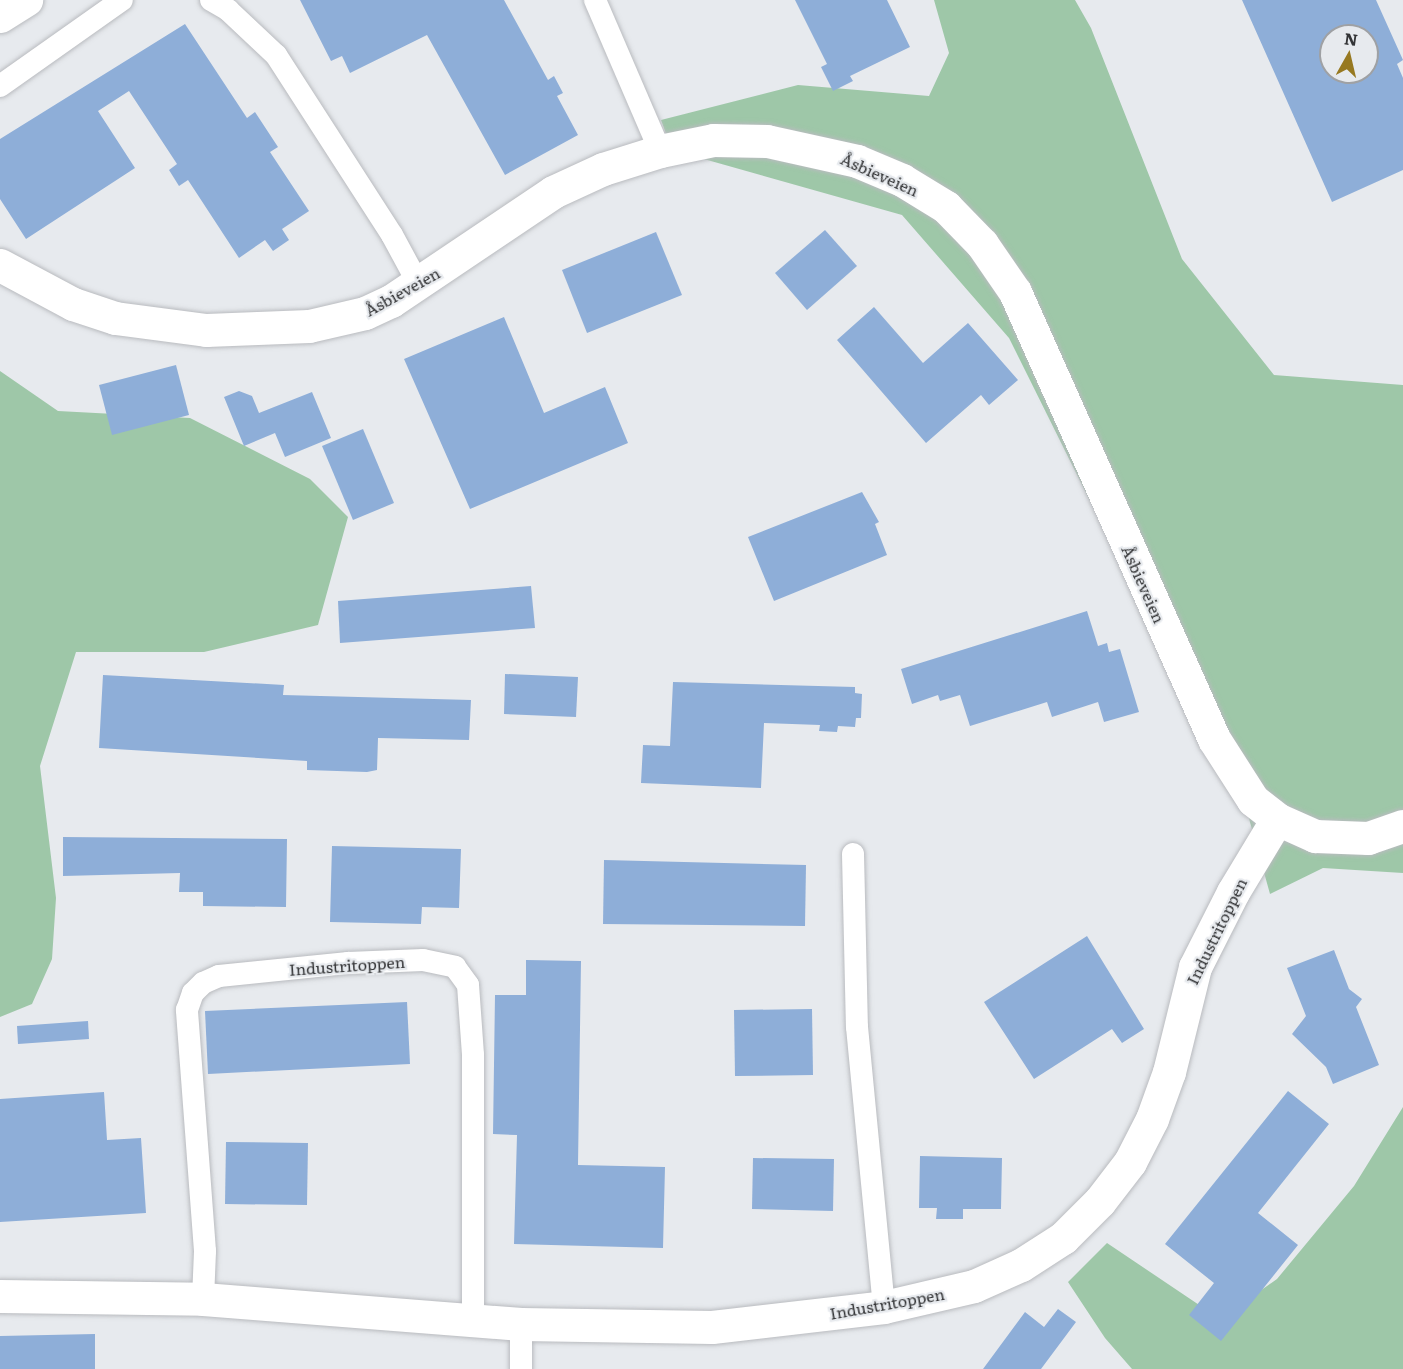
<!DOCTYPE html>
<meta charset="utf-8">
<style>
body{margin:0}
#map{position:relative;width:1403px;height:1369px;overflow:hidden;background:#e7eaee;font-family:Literata,serif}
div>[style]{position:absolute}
.green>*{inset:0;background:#9ec7a8}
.building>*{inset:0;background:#8eaed8}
.roads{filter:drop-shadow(0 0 2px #b9bbbf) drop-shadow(0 0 2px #b9bbbf)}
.street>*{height:22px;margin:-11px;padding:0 11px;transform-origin:11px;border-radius:11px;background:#fff}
.secondary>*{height:33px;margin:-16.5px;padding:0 16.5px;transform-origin:16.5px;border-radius:16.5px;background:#fff}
.highway>*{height:33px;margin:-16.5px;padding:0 16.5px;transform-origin:16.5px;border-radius:16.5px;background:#fff}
span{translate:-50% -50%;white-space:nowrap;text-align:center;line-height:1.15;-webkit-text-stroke:4.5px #e7eaee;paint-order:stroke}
.street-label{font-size:16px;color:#333436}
.north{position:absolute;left:1319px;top:24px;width:60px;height:60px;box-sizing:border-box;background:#e7eaee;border:2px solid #9fa1a4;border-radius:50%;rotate:8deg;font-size:16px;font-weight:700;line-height:24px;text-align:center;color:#333436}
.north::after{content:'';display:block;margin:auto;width:21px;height:27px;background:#977921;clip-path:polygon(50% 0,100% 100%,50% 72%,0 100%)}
</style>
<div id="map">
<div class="green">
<i style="clip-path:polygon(934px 0,1075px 0,1091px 28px,1182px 259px,1274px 375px,1403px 385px,1403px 873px,1323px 868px,1270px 894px,1238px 779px,1096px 513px,1009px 338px,902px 215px,672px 150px,661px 120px,798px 85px,929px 96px,949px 53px)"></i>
<i style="clip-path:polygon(0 371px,58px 411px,190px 418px,310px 479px,348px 517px,318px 625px,204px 652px,76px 652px,40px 766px,56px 898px,52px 959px,32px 1004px,0 1017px)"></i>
<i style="clip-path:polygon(1403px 1107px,1403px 1369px,1132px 1369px,1105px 1338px,1068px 1282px,1107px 1243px,1220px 1319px,1277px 1279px,1354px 1186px)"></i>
</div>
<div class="building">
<i style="clip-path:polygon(300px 0,504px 0,548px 80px,554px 76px,563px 93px,557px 96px,578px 135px,505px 175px,427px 35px,350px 73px,342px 56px,331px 61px)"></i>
<i style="clip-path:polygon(795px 0,887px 0,910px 47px,850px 76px,853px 81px,833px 91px,821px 67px,827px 64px)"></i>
<i style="clip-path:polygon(evenodd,1242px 0,1376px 0,1403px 60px,1397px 64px,1403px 78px,1403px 170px,1332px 202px,1242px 0,1331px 36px,1367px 36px,1367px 72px,1331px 72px,1331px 36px)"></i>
<i style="clip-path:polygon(185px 24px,247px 118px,255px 112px,278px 147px,270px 152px,309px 211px,282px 229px,289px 240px,273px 251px,265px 240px,239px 258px,188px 180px,179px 186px,169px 170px,177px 164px,129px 91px,98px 111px,135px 168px,26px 239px,0 199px,0 139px)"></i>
<i style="clip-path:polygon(825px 230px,857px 266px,807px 310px,775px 273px)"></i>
<i style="clip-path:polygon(656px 232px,682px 295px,587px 333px,562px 270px)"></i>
<i style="clip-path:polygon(874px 307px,923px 363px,968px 323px,1018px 380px,989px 405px,981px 395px,926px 443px,837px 340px)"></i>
<i style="clip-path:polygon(504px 317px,544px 413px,605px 387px,628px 443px,470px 509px,404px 359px)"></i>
<i style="clip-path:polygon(176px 365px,189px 415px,112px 435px,99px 385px)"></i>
<i style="clip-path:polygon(239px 391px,252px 396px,259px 413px,312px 392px,331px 438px,285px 457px,275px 433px,244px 446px,224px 397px)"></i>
<i style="clip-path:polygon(363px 429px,394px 503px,353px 520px,322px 446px)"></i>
<i style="clip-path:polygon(862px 492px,879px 522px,875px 524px,887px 555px,774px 601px,748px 537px)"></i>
<i style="clip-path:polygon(531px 586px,535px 628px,340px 643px,338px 601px)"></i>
<i style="clip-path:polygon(1087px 611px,1098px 646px,1107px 643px,1109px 652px,1120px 649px,1139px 712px,1104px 722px,1098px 702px,1052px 717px,1047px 702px,970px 726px,960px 695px,940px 701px,938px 695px,912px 704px,901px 669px)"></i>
<i style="clip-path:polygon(505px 674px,578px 677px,576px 717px,504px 714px)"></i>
<i style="clip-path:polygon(103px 675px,284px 685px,283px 695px,471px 700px,469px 740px,378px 738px,377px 770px,367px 772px,307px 770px,307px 761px,99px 748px)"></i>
<i style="clip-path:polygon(673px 682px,855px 687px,855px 693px,862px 694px,861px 718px,856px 718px,855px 727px,838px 726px,837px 732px,819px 731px,820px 725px,764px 723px,761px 788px,641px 783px,643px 745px,670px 746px)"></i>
<i style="clip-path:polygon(63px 837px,287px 839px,286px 907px,203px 906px,203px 892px,179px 892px,180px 873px,63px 876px)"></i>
<i style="clip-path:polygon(332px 846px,461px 849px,459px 908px,422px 907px,421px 924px,330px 922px)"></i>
<i style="clip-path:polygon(604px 860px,806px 865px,805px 926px,603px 924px)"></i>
<i style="clip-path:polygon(1087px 936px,1144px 1029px,1122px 1043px,1112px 1029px,1034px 1079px,984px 1002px)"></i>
<i style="clip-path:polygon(1334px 950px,1349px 989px,1362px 999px,1356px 1007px,1379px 1065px,1333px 1084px,1326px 1067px,1292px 1034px,1306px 1016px,1287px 968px)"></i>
<i style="clip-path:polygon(526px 960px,581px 961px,578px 1165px,665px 1167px,663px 1248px,514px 1244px,517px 1135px,493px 1134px,495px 995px,526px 995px)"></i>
<i style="clip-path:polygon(407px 1002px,410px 1064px,208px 1074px,205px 1011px)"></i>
<i style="clip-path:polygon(812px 1009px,813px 1075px,735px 1076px,734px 1010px)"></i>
<i style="clip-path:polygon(88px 1021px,89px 1039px,18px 1044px,17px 1026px)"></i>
<i style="clip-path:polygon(1288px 1091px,1329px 1124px,1258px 1213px,1298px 1245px,1221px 1341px,1189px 1315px,1214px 1283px,1165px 1244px)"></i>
<i style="clip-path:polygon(104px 1092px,107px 1140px,141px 1138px,146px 1213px,0 1222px,0 1099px)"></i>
<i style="clip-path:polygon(226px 1142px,308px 1143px,307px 1205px,225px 1204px)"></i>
<i style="clip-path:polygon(920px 1156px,1002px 1158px,1001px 1209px,963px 1209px,963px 1219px,936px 1219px,937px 1208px,919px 1208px)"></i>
<i style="clip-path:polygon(753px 1158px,834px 1159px,833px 1211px,752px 1209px)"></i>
<i style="clip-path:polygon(1058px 1309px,1076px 1322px,1041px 1369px,983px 1369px,1025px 1312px,1044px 1327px)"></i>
<i style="clip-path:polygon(95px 1334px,95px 1369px,0 1369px,0 1336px)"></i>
</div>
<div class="roads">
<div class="street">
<i style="left:211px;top:0;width:20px;rotate:30deg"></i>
<i style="left:228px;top:10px;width:66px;rotate:43.2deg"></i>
<i style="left:276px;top:55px;width:214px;rotate:57.2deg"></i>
<i style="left:392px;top:235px;width:57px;rotate:61.6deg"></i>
<i style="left:595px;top:0;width:164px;rotate:66.7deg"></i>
<i style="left:0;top:86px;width:149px;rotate:-35.2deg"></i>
<i style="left:853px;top:854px;width:173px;rotate:88.7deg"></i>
<i style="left:857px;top:1027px;width:281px;rotate:84.5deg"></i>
<i style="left:203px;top:1299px;width:48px;rotate:-87.6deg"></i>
<i style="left:205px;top:1251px;width:242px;rotate:-94.3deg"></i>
<i style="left:187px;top:1010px;width:18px;rotate:-71deg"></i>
<i style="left:193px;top:993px;width:14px;rotate:-45deg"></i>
<i style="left:203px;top:983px;width:17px;rotate:-24deg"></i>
<i style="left:219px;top:976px;width:130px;rotate:-5.8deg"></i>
<i style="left:348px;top:963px;width:75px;rotate:-2.3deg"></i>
<i style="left:423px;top:960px;width:33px;rotate:12deg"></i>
<i style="left:455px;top:967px;width:22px;rotate:54deg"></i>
<i style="left:468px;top:985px;width:70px;rotate:85.9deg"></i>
<i style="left:473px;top:1055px;width:267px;rotate:90deg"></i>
<i style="left:521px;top:1324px;width:45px;rotate:90deg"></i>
</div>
<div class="secondary">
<i style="left:0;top:265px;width:83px;rotate:28.1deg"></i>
<i style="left:73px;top:304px;width:44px;rotate:18.4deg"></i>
<i style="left:115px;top:318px;width:92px;rotate:7.5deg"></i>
<i style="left:206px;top:330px;width:103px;rotate:-2.2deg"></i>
<i style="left:309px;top:326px;width:57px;rotate:-13.1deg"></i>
<i style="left:365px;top:313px;width:29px;rotate:-25deg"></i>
<i style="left:391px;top:301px;width:195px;rotate:-33.9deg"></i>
<i style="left:553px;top:192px;width:55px;rotate:-24.7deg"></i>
<i style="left:603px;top:169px;width:60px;rotate:-17.5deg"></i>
<i style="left:660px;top:151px;width:54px;rotate:-11.7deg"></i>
<i style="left:713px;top:140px;width:54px;rotate:1.1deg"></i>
<i style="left:767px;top:141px;width:92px;rotate:12.5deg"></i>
<i style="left:857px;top:161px;width:49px;rotate:22.9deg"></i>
<i style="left:902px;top:180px;width:52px;rotate:31.5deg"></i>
<i style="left:946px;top:207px;width:52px;rotate:45.8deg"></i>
<i style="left:982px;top:244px;width:58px;rotate:55.5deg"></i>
<i style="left:1015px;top:292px;width:489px;rotate:66deg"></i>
<i style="left:1214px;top:739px;width:72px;rotate:57.4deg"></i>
<i style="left:1253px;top:800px;width:31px;rotate:38deg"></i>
<i style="left:1277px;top:819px;width:42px;rotate:24.1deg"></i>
<i style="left:1315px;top:836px;width:53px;rotate:2.2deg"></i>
<i style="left:1368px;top:838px;width:37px;rotate:-19deg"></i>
<i style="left:0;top:1296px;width:203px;rotate:0.8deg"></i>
<i style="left:203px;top:1299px;width:319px;rotate:4.5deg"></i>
<i style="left:521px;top:1324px;width:191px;rotate:0.9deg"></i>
<i style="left:712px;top:1327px;width:173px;rotate:-6.6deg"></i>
<i style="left:884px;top:1307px;width:92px;rotate:-13.1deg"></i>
<i style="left:974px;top:1286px;width:51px;rotate:-24.1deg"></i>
<i style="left:1021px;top:1265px;width:50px;rotate:-32.7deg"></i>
<i style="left:1063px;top:1238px;width:52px;rotate:-45deg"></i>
<i style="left:1100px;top:1201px;width:49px;rotate:-52.4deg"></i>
<i style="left:1130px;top:1162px;width:48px;rotate:-62.9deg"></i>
<i style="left:1152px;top:1119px;width:50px;rotate:-70.1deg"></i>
<i style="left:1169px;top:1072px;width:108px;rotate:-76.1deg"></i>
<i style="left:1195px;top:967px;width:84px;rotate:-63.1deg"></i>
<i style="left:1233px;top:892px;width:85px;rotate:-58.9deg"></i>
</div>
<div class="highway">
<i style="left:0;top:16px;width:31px;rotate:-32deg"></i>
</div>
</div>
<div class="street-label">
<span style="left:880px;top:174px;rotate:24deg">Åsbieveien</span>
<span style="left:402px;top:291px;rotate:-29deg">Åsbieveien</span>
<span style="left:1144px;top:584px;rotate:66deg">Åsbieveien</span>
<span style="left:1216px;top:931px;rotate:-64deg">Industritoppen</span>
<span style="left:347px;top:965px;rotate:-4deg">Industritoppen</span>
<span style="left:887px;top:1303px;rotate:-10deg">Industritoppen</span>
</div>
<div class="north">N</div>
</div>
